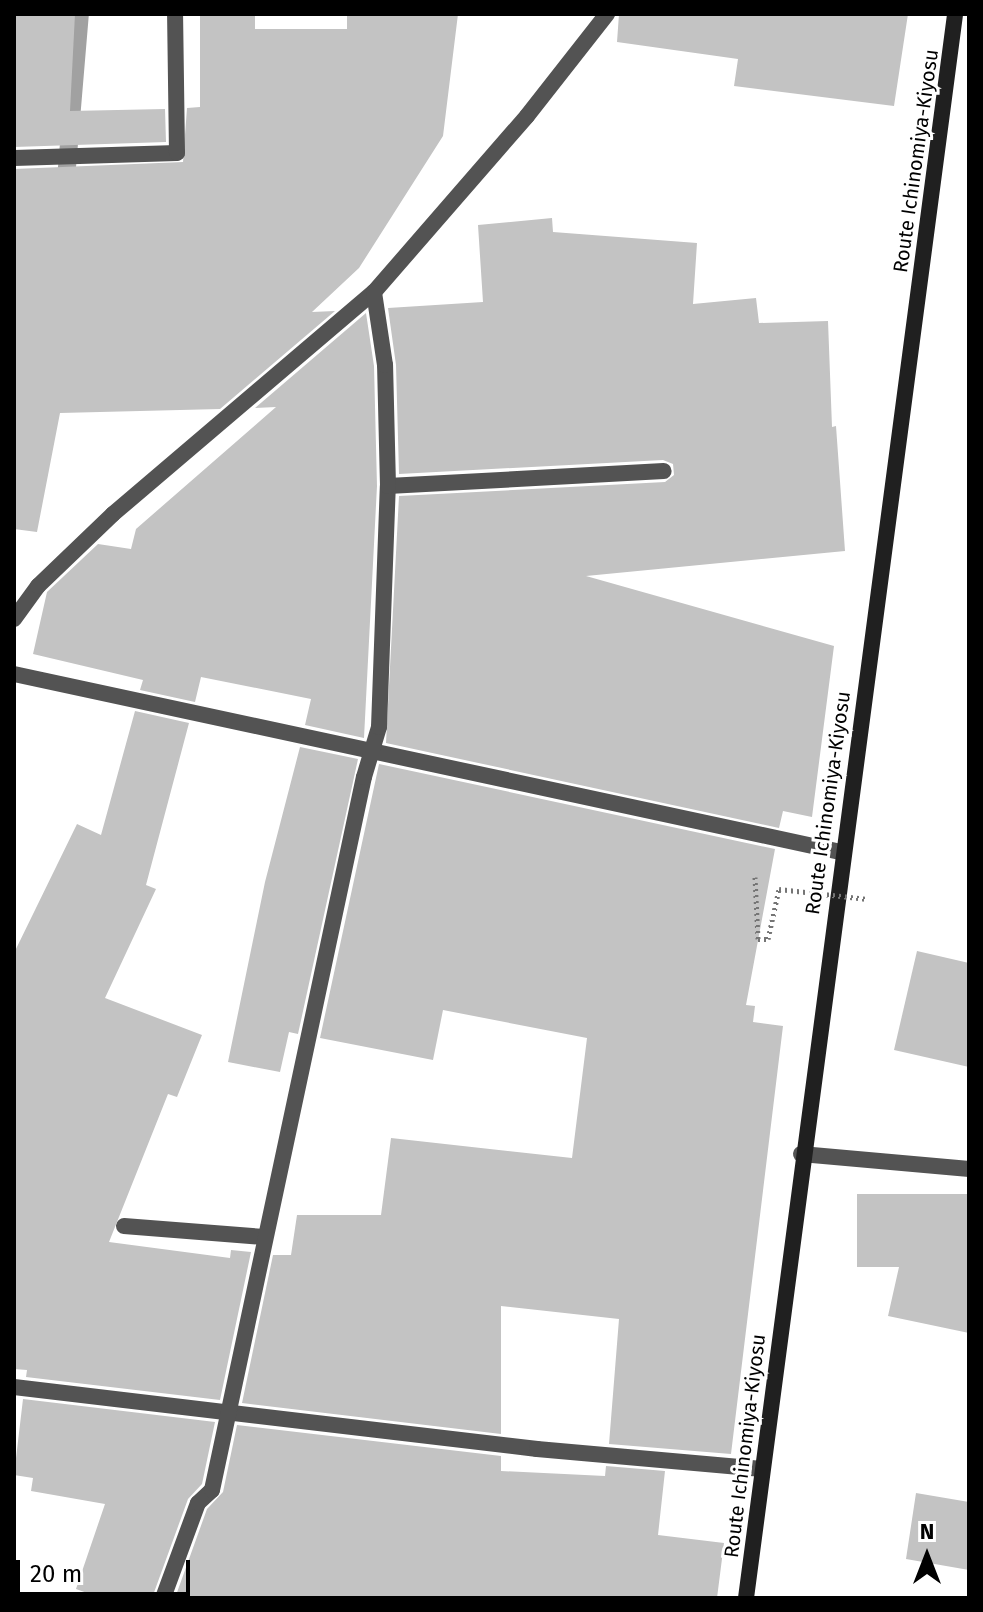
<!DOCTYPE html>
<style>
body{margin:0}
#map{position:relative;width:983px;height:1612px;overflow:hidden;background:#fff;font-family:"Fira Sans",sans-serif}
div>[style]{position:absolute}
.stream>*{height:18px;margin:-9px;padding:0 9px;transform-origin:9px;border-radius:9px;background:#a1a1a1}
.building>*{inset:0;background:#c3c3c3}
.path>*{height:5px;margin-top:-2.5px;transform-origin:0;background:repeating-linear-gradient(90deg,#757575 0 2px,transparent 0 6px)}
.minor>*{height:16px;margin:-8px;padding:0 8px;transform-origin:8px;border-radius:8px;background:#535353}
.secondary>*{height:16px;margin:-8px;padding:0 8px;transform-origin:8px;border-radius:8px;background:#202020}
.path-bridge>*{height:5px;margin-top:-2.5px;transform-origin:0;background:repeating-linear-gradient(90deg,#757575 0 2px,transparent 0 6px)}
span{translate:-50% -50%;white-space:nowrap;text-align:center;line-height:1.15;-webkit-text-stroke:6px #fff;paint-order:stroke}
.street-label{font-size:20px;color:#000}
.frame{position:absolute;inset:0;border:16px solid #000;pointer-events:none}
.north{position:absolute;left:887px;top:1516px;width:80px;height:80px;-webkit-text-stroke:6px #fff;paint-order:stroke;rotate:0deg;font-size:22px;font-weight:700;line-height:32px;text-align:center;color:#000}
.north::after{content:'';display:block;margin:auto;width:28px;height:36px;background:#000;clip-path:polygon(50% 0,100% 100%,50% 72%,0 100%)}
.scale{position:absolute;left:16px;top:1560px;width:174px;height:36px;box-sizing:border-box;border:4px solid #000;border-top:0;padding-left:10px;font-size:24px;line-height:28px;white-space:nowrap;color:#000;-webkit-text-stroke:6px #fff;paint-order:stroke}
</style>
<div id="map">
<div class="stream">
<i style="left:65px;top:191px;width:178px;rotate:-85.2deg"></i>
</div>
<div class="building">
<i style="clip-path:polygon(14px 14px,75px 14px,70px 111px,165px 109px,166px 142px,14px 147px)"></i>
<i style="clip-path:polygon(200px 14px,255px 14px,255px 29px,347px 29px,347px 14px,458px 14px,443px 136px,359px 268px,312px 312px,335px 311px,220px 409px,60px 413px,37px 532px,14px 529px,14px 169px,183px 162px,187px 108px,200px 107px)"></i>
<i style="clip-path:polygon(619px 14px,908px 14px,894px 106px,734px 86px,738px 59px,617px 42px)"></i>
<i style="clip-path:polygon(552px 218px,553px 232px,697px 243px,693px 304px,756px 298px,759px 323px,828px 321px,832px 427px,836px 426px,845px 551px,586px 576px,834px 646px,812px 817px,783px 811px,779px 828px,386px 743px,399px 496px,665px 482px,674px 475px,673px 464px,663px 460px,399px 474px,396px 365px,388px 308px,483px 302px,478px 225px)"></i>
<i style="clip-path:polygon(366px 313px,374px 366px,377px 486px,364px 738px,305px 725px,311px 699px,201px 677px,195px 702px,140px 690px,143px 680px,33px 654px,47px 592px,98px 544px,131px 549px,136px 529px,276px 407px,255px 408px)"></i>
<i style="clip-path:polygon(135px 711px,189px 723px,146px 885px,156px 889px,105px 998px,202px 1035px,177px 1097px,168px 1094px,109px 1242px,230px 1258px,231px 1250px,251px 1252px,220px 1400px,26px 1377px,27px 1370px,14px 1369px,14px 953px,77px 824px,101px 835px)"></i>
<i style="clip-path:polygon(300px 747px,358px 759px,298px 1034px,289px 1032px,280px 1072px,228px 1062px,265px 882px)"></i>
<i style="clip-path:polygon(379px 764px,775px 849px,746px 1005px,755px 1006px,753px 1022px,783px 1026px,731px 1454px,609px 1444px,619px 1319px,501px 1306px,501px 1434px,242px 1403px,273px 1255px,291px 1255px,297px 1215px,381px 1215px,391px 1138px,572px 1158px,587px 1038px,443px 1010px,433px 1060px,320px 1038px)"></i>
<i style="clip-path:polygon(917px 951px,969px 963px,969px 1067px,894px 1050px)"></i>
<i style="clip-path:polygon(857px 1194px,969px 1194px,969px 1333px,888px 1316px,899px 1267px,857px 1267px)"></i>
<i style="clip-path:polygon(23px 1399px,215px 1422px,202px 1484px,188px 1499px,152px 1598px,101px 1598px,76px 1589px,105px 1504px,31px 1491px,33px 1478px,14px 1475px)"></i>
<i style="clip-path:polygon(237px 1425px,501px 1456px,501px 1471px,605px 1476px,606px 1466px,665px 1471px,658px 1535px,724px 1543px,717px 1598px,175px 1598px,207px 1509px,223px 1492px)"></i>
<i style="clip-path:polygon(916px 1493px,969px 1502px,969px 1570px,906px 1559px)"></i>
</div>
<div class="path">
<i style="left:755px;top:877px;width:62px;rotate:87.2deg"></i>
<i style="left:758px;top:939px;width:10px"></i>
<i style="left:768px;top:939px;width:51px;rotate:-77.6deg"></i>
</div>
<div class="minor">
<i style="left:14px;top:158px;width:163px;rotate:-1.8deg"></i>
<i style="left:177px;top:153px;width:139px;rotate:-90.8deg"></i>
<i style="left:388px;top:486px;width:276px;rotate:-3.1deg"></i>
<i style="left:14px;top:619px;width:41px;rotate:-54deg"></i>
<i style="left:38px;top:586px;width:104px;rotate:-43.8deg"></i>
<i style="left:113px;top:514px;width:343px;rotate:-40.4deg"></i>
<i style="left:374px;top:292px;width:233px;rotate:-49deg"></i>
<i style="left:527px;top:116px;width:130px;rotate:-51.9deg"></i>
<i style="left:14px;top:674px;width:846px;rotate:12.15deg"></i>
<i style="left:801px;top:1154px;width:169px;rotate:5.1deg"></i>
<i style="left:124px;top:1226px;width:141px;rotate:4.5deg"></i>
<i style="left:14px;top:1387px;width:527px;rotate:6.76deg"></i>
<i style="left:537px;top:1449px;width:226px;rotate:5.1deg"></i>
<i style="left:163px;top:1598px;width:101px;rotate:-69.8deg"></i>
<i style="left:198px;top:1503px;width:19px;rotate:-43deg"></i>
<i style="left:212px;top:1490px;width:729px;rotate:-77.97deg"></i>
<i style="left:364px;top:777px;width:52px;rotate:-73.3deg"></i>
<i style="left:379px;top:727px;width:241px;rotate:-87.9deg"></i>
<i style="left:388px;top:486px;width:121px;rotate:-91.4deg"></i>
<i style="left:385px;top:365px;width:74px;rotate:-98.6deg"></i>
</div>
<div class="secondary">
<i style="left:746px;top:1598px;width:1598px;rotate:-82.48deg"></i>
</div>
<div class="path-bridge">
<i style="left:779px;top:889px;width:89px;rotate:6.5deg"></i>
</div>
<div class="street-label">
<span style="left:916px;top:161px;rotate:-82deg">Route Ichinomiya-Kiyosu</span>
<span style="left:828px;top:803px;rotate:-82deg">Route Ichinomiya-Kiyosu</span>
<span style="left:745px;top:1446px;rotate:-83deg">Route Ichinomiya-Kiyosu</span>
</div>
<div class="frame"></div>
<div class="north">N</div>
<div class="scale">20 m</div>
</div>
